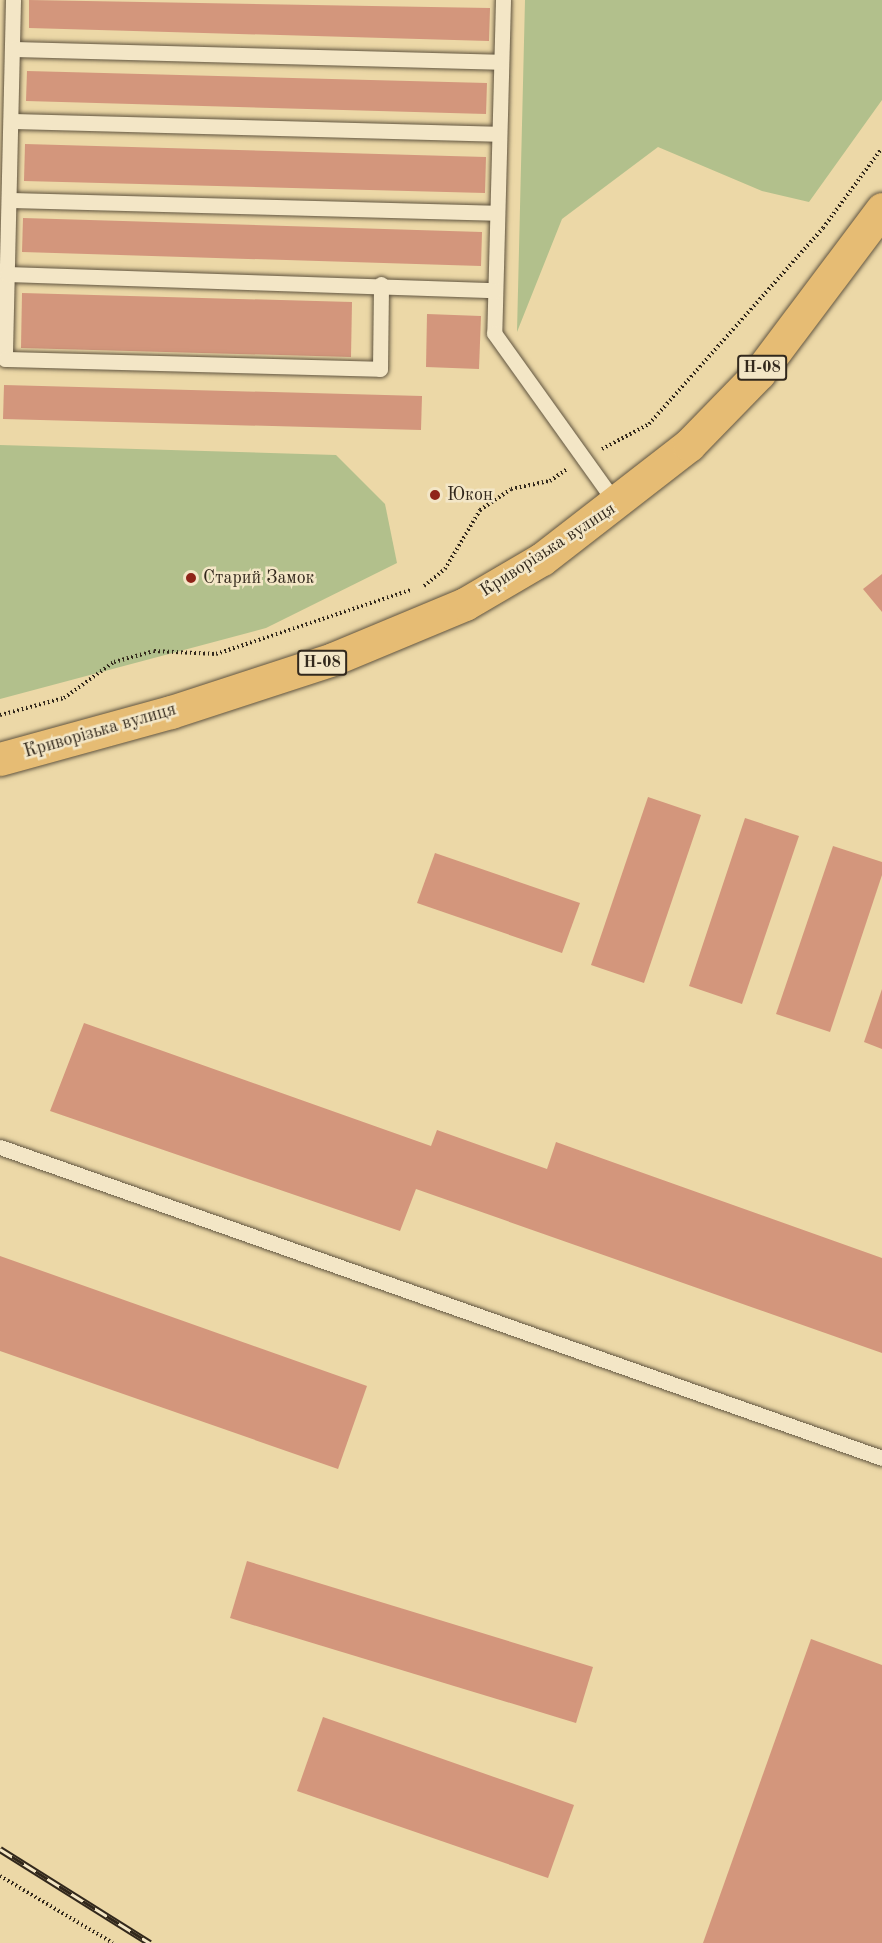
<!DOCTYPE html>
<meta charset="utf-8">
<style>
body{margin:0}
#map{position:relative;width:882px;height:1943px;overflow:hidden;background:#ecd8a7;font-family:"Old Standard TT",serif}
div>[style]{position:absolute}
.green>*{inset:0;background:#b2c08c}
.building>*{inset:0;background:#d3967c}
.path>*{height:4px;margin-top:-2px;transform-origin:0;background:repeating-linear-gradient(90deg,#32281c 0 1.5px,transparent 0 4.5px)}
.roads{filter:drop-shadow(0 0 2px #60543f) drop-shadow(0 0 2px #60543f)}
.lane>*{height:15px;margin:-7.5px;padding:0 7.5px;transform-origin:7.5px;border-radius:7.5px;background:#f3e6c6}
.primary>*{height:33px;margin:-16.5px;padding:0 16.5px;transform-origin:16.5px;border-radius:16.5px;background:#e6bc74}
.rail>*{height:7px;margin-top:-3.5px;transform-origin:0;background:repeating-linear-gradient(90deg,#f3e6c6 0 14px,#32281c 0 28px);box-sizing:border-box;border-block:2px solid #32281c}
.dots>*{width:16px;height:16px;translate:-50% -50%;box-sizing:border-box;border:3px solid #f3e6c6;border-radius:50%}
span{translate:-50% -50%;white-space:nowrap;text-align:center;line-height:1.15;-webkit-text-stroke:5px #f3e6c6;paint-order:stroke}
.shield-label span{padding:2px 4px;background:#f3e6c6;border:2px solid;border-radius:4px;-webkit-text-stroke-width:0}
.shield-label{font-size:16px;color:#32281c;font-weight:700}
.poi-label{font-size:18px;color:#32281c}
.left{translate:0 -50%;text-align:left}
.street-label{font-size:18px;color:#32281c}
</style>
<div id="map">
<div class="green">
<i style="clip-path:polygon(525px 0,882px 0,882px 100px,809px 202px,762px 191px,658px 147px,562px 219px,517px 332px)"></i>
<i style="clip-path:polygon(0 445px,336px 455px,385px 504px,397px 563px,266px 628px,0 699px)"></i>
</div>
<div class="building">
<i style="clip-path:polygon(29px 0,490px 8px,489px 41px,29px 28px)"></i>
<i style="clip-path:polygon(27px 71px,487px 83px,486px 114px,26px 101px)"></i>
<i style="clip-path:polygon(25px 144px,486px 157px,485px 193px,24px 181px)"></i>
<i style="clip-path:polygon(23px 218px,482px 232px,481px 266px,22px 252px)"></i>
<i style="clip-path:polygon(22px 293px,352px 302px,351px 357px,21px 348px)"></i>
<i style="clip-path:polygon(427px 314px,481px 316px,479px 369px,426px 367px)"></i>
<i style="clip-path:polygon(4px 385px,422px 396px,421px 430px,3px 419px)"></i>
<i style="clip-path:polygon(882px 574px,882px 612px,863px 589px)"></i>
<i style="clip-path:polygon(648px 797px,701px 815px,644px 983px,591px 965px)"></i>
<i style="clip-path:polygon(745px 818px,799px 836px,742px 1004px,689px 986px)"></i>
<i style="clip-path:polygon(833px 846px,882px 862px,882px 875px,830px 1032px,776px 1014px)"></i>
<i style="clip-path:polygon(435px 853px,580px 903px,562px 953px,417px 903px)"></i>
<i style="clip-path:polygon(882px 989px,882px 1049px,864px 1042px)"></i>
<i style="clip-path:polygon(84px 1023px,431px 1146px,437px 1130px,547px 1169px,556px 1142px,882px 1258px,882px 1353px,416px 1189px,400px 1231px,50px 1111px)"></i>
<i style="clip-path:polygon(0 1256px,367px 1386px,338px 1469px,0 1351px)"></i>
<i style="clip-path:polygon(247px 1561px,593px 1667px,576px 1723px,230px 1618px)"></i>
<i style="clip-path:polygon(811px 1639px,882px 1665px,882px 1943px,703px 1943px)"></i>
<i style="clip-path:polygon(323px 1717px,574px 1805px,548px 1878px,297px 1791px)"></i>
</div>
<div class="path">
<i style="left:602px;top:449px;width:53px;rotate:-28deg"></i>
<i style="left:649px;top:424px;width:262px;rotate:-48.4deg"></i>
<i style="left:823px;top:228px;width:99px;rotate:-53.6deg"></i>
<i style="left:424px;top:586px;width:27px;rotate:-39deg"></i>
<i style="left:445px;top:569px;width:69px;rotate:-59.3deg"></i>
<i style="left:480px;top:510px;width:37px;rotate:-34deg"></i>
<i style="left:511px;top:489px;width:40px;rotate:-12deg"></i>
<i style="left:550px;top:481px;width:21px;rotate:-35deg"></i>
<i style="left:0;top:715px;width:66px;rotate:-14.9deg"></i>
<i style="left:64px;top:698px;width:62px;rotate:-35.8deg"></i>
<i style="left:114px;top:662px;width:41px;rotate:-15.4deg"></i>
<i style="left:154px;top:651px;width:62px;rotate:2.8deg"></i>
<i style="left:216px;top:654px;width:205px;rotate:-18.2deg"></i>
<i style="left:0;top:1876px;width:131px;rotate:30.7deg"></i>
</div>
<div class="roads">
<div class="lane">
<i style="left:13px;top:0;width:359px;rotate:91.3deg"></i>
<i style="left:5px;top:359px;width:375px;rotate:1.5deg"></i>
<i style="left:380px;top:369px;width:85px;rotate:-89.3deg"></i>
<i style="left:503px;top:0;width:333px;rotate:91.5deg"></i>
<i style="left:494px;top:333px;width:213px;rotate:54.4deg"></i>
<i style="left:12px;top:49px;width:489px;rotate:1.5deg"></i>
<i style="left:11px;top:121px;width:488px;rotate:1.5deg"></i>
<i style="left:9px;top:200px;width:488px;rotate:1.5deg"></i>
<i style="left:7px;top:274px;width:488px;rotate:1.9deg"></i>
<i style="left:0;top:1147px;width:935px;rotate:19.42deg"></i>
</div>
<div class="primary">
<i style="left:0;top:759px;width:177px;rotate:-15.4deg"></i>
<i style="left:171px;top:712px;width:170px;rotate:-18.1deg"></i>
<i style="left:333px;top:659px;width:143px;rotate:-22.6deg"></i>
<i style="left:465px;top:604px;width:89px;rotate:-30.3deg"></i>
<i style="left:542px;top:559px;width:186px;rotate:-37.8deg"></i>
<i style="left:689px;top:445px;width:100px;rotate:-45.8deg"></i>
<i style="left:759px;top:373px;width:205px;rotate:-53.1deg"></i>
</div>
</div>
<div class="rail">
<i style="left:0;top:1849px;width:177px;rotate:32.1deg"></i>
</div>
<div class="dots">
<i style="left:435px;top:495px;background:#8f2418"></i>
<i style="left:191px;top:578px;background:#8f2418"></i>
</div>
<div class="shield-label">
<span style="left:762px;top:368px">Н-08</span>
<span style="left:322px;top:663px">Н-08</span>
</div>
<div class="poi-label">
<span class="left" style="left:447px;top:495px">Юкон</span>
<span class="left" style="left:203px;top:578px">Старий Замок</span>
</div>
<div class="street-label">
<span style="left:548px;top:550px;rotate:-33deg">Криворізька вулиця</span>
<span style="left:100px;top:731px;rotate:-16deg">Криворізька вулиця</span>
</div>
</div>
